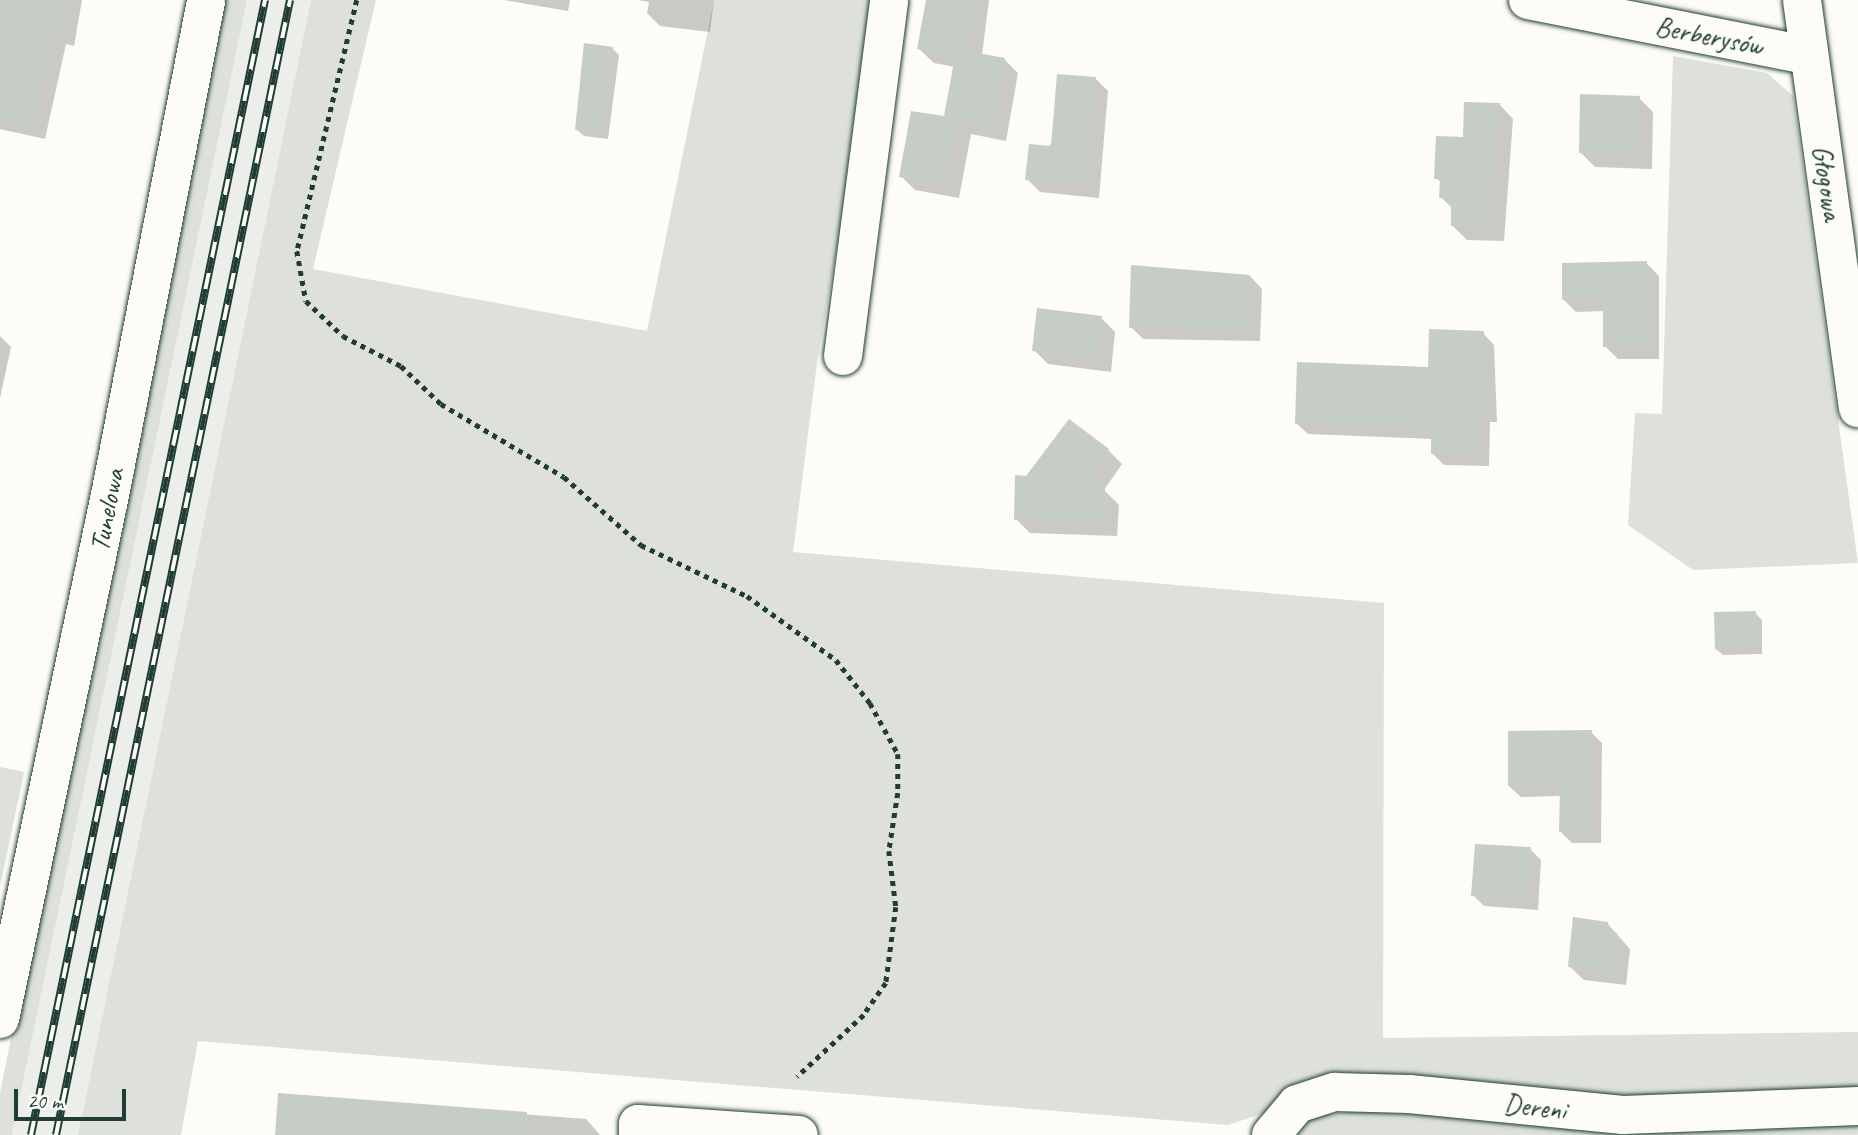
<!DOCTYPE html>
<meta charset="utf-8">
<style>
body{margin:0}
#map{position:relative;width:1858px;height:1135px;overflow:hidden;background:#fdfcf7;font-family:Caveat,sans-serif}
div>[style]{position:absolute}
.built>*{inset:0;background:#eceee9}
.green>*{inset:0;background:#dde0db}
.shadow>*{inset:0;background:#0003}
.building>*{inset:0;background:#c6cdc7}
.path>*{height:4.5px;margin-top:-2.25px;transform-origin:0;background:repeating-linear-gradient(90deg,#1f3d34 0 5px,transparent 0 10px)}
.roads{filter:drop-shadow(0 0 2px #1f3d34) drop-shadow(0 0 2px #1f3d34)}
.minor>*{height:38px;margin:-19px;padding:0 19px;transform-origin:19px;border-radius:19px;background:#fdfcf7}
.rail>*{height:8px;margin-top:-4px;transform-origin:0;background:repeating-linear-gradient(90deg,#fdfcf7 0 16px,#1f3d34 0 32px);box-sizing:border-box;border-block:2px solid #1f3d34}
span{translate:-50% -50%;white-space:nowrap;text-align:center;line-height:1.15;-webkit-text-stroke:5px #fdfcf7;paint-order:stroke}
.street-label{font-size:28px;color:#1f3d34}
.scale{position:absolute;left:14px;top:1089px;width:112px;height:32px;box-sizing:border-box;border:4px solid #1f3d34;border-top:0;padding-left:9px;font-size:21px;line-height:24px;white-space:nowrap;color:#1f3d34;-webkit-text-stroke:5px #fdfcf7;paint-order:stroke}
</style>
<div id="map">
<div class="built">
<i style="clip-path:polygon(247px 0,311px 0,78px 1135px,12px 1135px)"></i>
</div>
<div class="green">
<i style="clip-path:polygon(220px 0,247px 0,12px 1135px,0 1135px,0 1093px)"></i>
<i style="clip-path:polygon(311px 0,376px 0,313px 269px,647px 331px,714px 0,879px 0,817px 363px,793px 552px,1384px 603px,1383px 1038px,1858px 1032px,1858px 1091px,1267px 1112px,1228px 1125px,198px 1041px,181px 1135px,78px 1135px)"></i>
<i style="clip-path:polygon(1673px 56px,1767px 73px,1793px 96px,1858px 563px,1693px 570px,1628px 525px,1635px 413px,1662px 414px)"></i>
<i style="clip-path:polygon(0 767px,24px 772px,0 887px)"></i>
<i style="clip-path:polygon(1419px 1105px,1858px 1119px,1858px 1135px,1295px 1135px,1316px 1115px)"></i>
</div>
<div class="shadow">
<i style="clip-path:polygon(0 0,82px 0,74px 46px,66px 44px,45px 139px,0 129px)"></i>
<i style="clip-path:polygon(504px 0,570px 0,568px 11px)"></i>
<i style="clip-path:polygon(638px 0,714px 0,710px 32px,660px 26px,647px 13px,649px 2px)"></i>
<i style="clip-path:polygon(928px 0,989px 0,982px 55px,1004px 59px,1018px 73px,1006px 141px,971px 134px,959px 198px,915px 190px,901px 176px,945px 119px,955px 67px,934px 63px,919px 49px)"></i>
<i style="clip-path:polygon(612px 48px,619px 55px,608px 139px,584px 136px,577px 130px)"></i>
<i style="clip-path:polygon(1095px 78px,1108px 91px,1099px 198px,1040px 192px,1027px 179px)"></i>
<i style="clip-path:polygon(1639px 98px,1653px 112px,1652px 169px,1595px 167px,1581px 153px)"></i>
<i style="clip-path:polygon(1499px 104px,1513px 119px,1504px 241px,1467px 240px,1453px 226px,1453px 209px,1441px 197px,1442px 183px,1436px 178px)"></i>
<i style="clip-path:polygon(1646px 263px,1659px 276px,1659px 359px,1618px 359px,1605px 346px,1605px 311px,1576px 312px,1563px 299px)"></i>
<i style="clip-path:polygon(1250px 276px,1262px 289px,1260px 341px,1143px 339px,1131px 327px)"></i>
<i style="clip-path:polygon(1101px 318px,1115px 332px,1111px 372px,1048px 364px,1034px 350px)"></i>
<i style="clip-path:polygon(1483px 333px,1494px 345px,1497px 422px,1490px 422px,1489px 466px,1444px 465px,1432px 453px,1433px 439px,1308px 434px,1296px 423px,1430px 369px)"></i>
<i style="clip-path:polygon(0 336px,11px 347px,0 398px)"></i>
<i style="clip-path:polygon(1108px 450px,1122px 464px,1104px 490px,1119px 505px,1117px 536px,1030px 533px,1016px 519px,1027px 477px)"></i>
<i style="clip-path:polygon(1755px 613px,1762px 620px,1762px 654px,1723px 655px,1716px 649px)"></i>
<i style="clip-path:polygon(1591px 732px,1602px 743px,1601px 843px,1572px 843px,1561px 832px,1561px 796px,1521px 797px,1509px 786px)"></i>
<i style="clip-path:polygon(1530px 849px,1541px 860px,1538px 910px,1484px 906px,1473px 895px)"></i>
<i style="clip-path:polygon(1607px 923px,1630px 949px,1626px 985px,1584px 980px,1569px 966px)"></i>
<i style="clip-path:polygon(279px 1095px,586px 1119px,600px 1135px,277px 1135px)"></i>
</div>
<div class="building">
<i style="clip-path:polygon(0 0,67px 0,61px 33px,53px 32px,32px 127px,0 120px)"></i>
<i style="clip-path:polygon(926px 0,976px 0,967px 51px,1005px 58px,992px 128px,957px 121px,945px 185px,899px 177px,911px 111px,944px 116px,955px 56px,917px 49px)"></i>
<i style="clip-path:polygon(584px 43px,613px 47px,602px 133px,575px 130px)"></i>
<i style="clip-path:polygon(1057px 74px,1096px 77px,1086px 186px,1025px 180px,1029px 144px,1051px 146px)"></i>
<i style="clip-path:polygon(1580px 94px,1640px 96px,1638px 155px,1579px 153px)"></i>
<i style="clip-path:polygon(1464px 102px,1500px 103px,1498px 138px,1493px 138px,1491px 227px,1451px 226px,1451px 198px,1439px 198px,1440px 179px,1434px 179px,1436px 136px,1463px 137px)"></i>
<i style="clip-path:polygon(1647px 261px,1647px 347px,1603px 347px,1603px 299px,1562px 300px,1562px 263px)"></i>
<i style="clip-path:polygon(1131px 265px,1250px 275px,1248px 330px,1129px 328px)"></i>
<i style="clip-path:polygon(1037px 308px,1102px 316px,1097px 358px,1032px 351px)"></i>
<i style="clip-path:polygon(1429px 329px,1484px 331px,1487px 412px,1479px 411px,1478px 455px,1431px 454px,1431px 429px,1295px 424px,1297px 362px,1428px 367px)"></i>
<i style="clip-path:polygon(1069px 419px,1109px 449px,1089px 477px,1105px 489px,1104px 523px,1014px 520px,1015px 475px,1026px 476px)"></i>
<i style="clip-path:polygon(1756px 611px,1756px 648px,1715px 649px,1714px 612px)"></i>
<i style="clip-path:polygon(1592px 730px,1591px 832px,1559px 832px,1560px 786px,1508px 786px,1508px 731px)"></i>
<i style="clip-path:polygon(1475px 844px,1531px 847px,1527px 900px,1471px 896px)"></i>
<i style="clip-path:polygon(1573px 917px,1608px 922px,1607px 931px,1617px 933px,1613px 972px,1568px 967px)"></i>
<i style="clip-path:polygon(278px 1093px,527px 1112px,526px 1135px,275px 1135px)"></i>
</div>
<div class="path">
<i style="left:357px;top:0;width:258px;rotate:103.4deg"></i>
<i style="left:297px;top:251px;width:51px;rotate:79.8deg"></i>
<i style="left:306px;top:301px;width:51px;rotate:43.4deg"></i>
<i style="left:343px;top:336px;width:65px;rotate:27.3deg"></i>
<i style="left:401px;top:366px;width:55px;rotate:43.5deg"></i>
<i style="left:441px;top:404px;width:143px;rotate:30.7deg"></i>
<i style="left:564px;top:477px;width:103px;rotate:41.4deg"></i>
<i style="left:641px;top:545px;width:118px;rotate:25.7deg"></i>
<i style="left:747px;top:596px;width:110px;rotate:35.7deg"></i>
<i style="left:836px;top:660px;width:55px;rotate:51.7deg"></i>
<i style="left:870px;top:703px;width:58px;rotate:61.2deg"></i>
<i style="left:898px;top:754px;width:39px;rotate:90deg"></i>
<i style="left:898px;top:793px;width:59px;rotate:98.8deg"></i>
<i style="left:889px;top:851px;width:56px;rotate:82.9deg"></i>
<i style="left:896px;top:907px;width:77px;rotate:97.5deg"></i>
<i style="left:886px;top:983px;width:39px;rotate:125deg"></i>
<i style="left:864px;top:1015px;width:91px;rotate:137.2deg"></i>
</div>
<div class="roads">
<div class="minor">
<i style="left:1528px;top:0;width:283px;rotate:11.2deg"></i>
<i style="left:1802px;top:0;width:412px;rotate:82.2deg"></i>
<i style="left:843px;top:356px;width:359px;rotate:-82.6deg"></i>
<i style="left:0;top:1019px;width:541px;rotate:-78.15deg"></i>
<i style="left:111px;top:490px;width:499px;rotate:-79deg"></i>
<i style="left:638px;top:1135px;width:11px;rotate:-90deg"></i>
<i style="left:638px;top:1124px;width:161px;rotate:3.9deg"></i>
<i style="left:1271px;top:1135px;width:40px;rotate:-50deg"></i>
<i style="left:1297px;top:1104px;width:40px;rotate:-18deg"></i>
<i style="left:1335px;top:1092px;width:74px;rotate:1.5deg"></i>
<i style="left:1409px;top:1094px;width:215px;rotate:5.6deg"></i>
<i style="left:1623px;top:1115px;width:235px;rotate:-2.2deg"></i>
</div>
</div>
<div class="rail">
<i style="left:31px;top:1135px;width:1159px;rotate:-78.35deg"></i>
<i style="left:56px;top:1135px;width:1159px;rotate:-78.35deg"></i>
</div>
<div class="street-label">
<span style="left:1709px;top:36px;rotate:11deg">Berberysów</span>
<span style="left:1827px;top:183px;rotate:81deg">Głogowa</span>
<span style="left:107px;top:510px;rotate:-79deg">Tunelowa</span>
<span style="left:1535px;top:1107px;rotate:6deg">Dereni</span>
</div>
<div class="scale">20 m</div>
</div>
